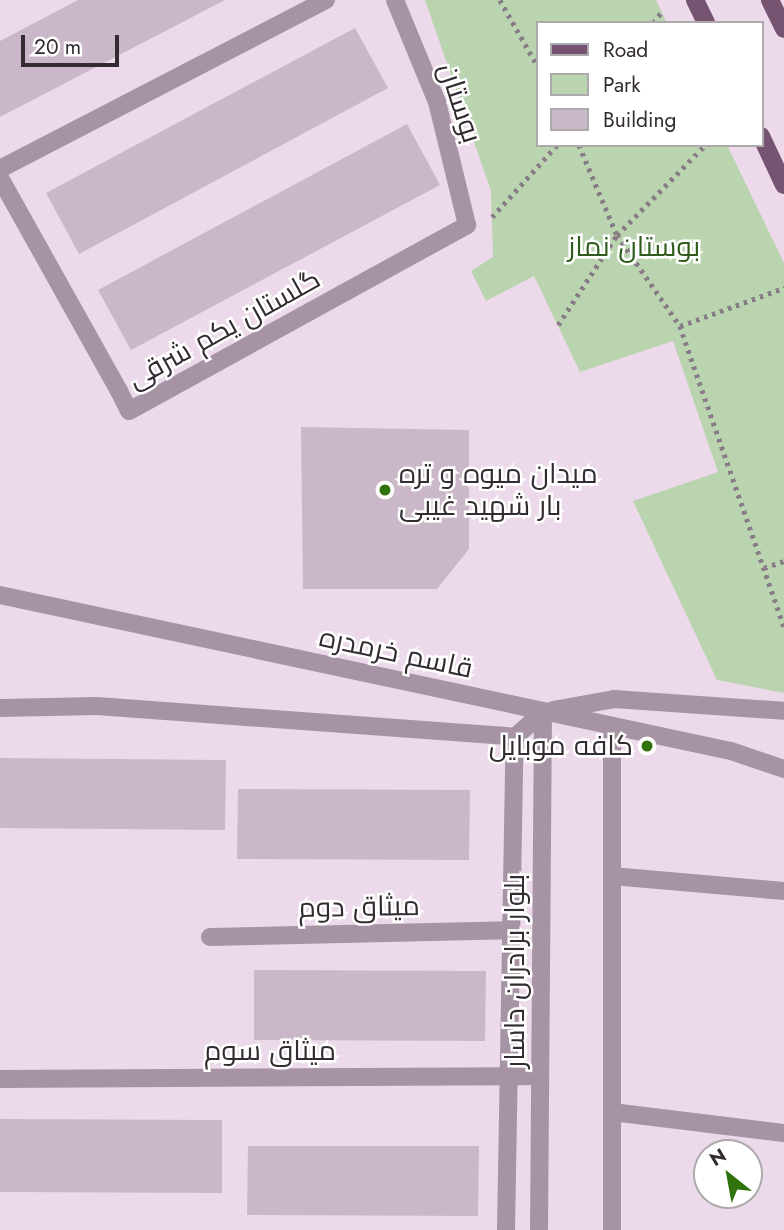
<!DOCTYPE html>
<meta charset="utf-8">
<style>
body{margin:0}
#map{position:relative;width:784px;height:1230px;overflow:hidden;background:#ecdaea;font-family:Jost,Cairo,sans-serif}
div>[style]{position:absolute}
.green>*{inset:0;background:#b9d4af}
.building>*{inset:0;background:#cab8c8}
.path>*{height:4.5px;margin-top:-2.25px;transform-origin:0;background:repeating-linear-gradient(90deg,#887c86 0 3.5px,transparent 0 8.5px)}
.minor>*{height:18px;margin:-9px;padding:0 9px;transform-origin:9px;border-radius:9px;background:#a693a4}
.tertiary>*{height:18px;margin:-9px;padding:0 9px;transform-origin:9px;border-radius:9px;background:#a693a4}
.primary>*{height:18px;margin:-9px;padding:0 9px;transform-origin:9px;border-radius:9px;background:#755371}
.dots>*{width:19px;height:19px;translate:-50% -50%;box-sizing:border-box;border:4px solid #fff;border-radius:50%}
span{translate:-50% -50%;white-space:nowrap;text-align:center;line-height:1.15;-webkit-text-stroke:5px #fff;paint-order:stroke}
.street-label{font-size:28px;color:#322b31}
.park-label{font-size:28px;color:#2f5b1d}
.poi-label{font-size:28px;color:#322b31}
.left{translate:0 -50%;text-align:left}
.right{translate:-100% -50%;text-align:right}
.legend{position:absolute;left:536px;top:21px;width:228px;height:126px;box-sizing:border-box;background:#fff;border:2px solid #adaaad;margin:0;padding:9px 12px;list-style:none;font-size:21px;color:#322b31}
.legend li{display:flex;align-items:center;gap:14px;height:35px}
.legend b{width:35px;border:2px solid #adaaad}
.north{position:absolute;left:693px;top:1139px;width:70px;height:70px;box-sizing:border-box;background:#fff;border:2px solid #adaaad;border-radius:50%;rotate:329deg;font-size:19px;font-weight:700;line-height:28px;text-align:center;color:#322b31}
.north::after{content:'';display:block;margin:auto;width:24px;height:32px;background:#30720c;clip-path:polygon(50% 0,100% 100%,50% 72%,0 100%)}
.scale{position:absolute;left:21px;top:35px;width:98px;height:32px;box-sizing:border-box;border:4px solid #322b31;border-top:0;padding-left:9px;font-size:21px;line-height:24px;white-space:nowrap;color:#322b31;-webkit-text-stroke:5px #fff;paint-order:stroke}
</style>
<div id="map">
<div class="green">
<i style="clip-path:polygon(425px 0,656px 0,667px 23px,537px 23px,537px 145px,727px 145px,784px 263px,784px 693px,717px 680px,633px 501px,718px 472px,673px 341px,580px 372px,534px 276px,486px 301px,471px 271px,493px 257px,491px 191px)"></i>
</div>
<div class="building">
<i style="clip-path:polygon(78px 0,225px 0,0 117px,0 41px)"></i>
<i style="clip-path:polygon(355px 28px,388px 88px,79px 254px,46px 193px)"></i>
<i style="clip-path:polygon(407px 124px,440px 185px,131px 350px,98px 290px)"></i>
<i style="clip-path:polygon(301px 427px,469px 430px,469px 549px,437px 589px,303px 589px)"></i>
<i style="clip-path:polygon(0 758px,226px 760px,225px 830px,0 828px)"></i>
<i style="clip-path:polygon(238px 789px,470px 790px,469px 860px,237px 859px)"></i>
<i style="clip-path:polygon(254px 970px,486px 971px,485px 1041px,254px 1040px)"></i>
<i style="clip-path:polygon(0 1119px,222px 1120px,222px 1193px,0 1192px)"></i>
<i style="clip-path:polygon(248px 1146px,479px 1146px,478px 1216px,247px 1215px)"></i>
</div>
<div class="path">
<i style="left:500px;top:0;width:75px;rotate:60.4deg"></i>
<i style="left:653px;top:23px;width:15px;rotate:-53deg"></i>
<i style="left:579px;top:145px;width:98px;rotate:67.1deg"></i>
<i style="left:617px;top:235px;width:111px;rotate:55.3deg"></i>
<i style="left:680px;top:326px;width:318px;rotate:70.9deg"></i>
<i style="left:492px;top:217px;width:97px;rotate:-47.9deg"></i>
<i style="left:558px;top:325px;width:108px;rotate:-56.8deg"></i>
<i style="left:617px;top:235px;width:126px;rotate:-45.6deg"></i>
<i style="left:680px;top:326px;width:111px;rotate:-20.1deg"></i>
<i style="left:764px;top:568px;width:21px;rotate:-19deg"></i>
</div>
<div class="minor">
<i style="left:0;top:169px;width:367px;rotate:-27.4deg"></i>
<i style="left:0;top:178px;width:244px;rotate:60.8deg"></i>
<i style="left:0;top:708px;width:97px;rotate:-1.2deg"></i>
<i style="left:97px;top:706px;width:419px;rotate:4.2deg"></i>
<i style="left:515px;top:737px;width:38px;rotate:-42deg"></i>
<i style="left:612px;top:876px;width:173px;rotate:5deg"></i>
<i style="left:210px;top:937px;width:299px;rotate:-1.3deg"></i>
<i style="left:0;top:1079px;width:540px;rotate:-0.32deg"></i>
<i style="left:612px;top:1112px;width:173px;rotate:7deg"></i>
<i style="left:506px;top:1230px;width:493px;rotate:-89deg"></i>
</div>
<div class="tertiary">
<i style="left:119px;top:391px;width:22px;rotate:63deg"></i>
<i style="left:129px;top:411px;width:386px;rotate:-28.8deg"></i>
<i style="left:467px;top:225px;width:127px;rotate:-103.7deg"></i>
<i style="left:437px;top:102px;width:110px;rotate:-112.4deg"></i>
<i style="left:0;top:595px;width:747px;rotate:12.05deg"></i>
<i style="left:731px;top:751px;width:56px;rotate:18.8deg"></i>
<i style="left:553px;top:710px;width:62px;rotate:-10.2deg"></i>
<i style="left:614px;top:699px;width:170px;rotate:4deg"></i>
<i style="left:612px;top:726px;width:504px;rotate:90deg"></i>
<i style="left:539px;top:1230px;width:518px;rotate:-89.56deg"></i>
</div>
<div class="primary">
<i style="left:695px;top:0;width:25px;rotate:64deg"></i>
<i style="left:770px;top:0;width:32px;rotate:64deg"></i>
<i style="left:761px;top:136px;width:54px;rotate:64.9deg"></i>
</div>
<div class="dots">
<i style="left:385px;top:490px;background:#30720c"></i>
<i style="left:647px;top:746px;background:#30720c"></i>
</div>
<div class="street-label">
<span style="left:460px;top:103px;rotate:72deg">بوستان</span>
<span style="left:224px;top:329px;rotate:-29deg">گلستان یکم شرقی</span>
<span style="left:396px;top:653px;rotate:12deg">قاسم خرمدره</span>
<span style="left:359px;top:907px;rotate:-1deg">میثاق دوم</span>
<span style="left:515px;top:971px;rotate:-90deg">بلوار برادران داسار</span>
<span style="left:270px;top:1051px">میثاق سوم</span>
</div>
<div class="park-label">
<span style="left:634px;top:247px">بوستان نماز</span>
</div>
<div class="poi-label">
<span class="left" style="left:399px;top:490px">میدان میوه و تره<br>بار شهید غیبی</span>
<span class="right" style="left:633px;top:746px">کافه موبایل</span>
</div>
<ul class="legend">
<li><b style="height:9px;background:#755371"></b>Road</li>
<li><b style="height:19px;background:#b9d4af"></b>Park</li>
<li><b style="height:19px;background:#cab8c8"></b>Building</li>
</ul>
<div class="north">N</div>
<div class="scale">20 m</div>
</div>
